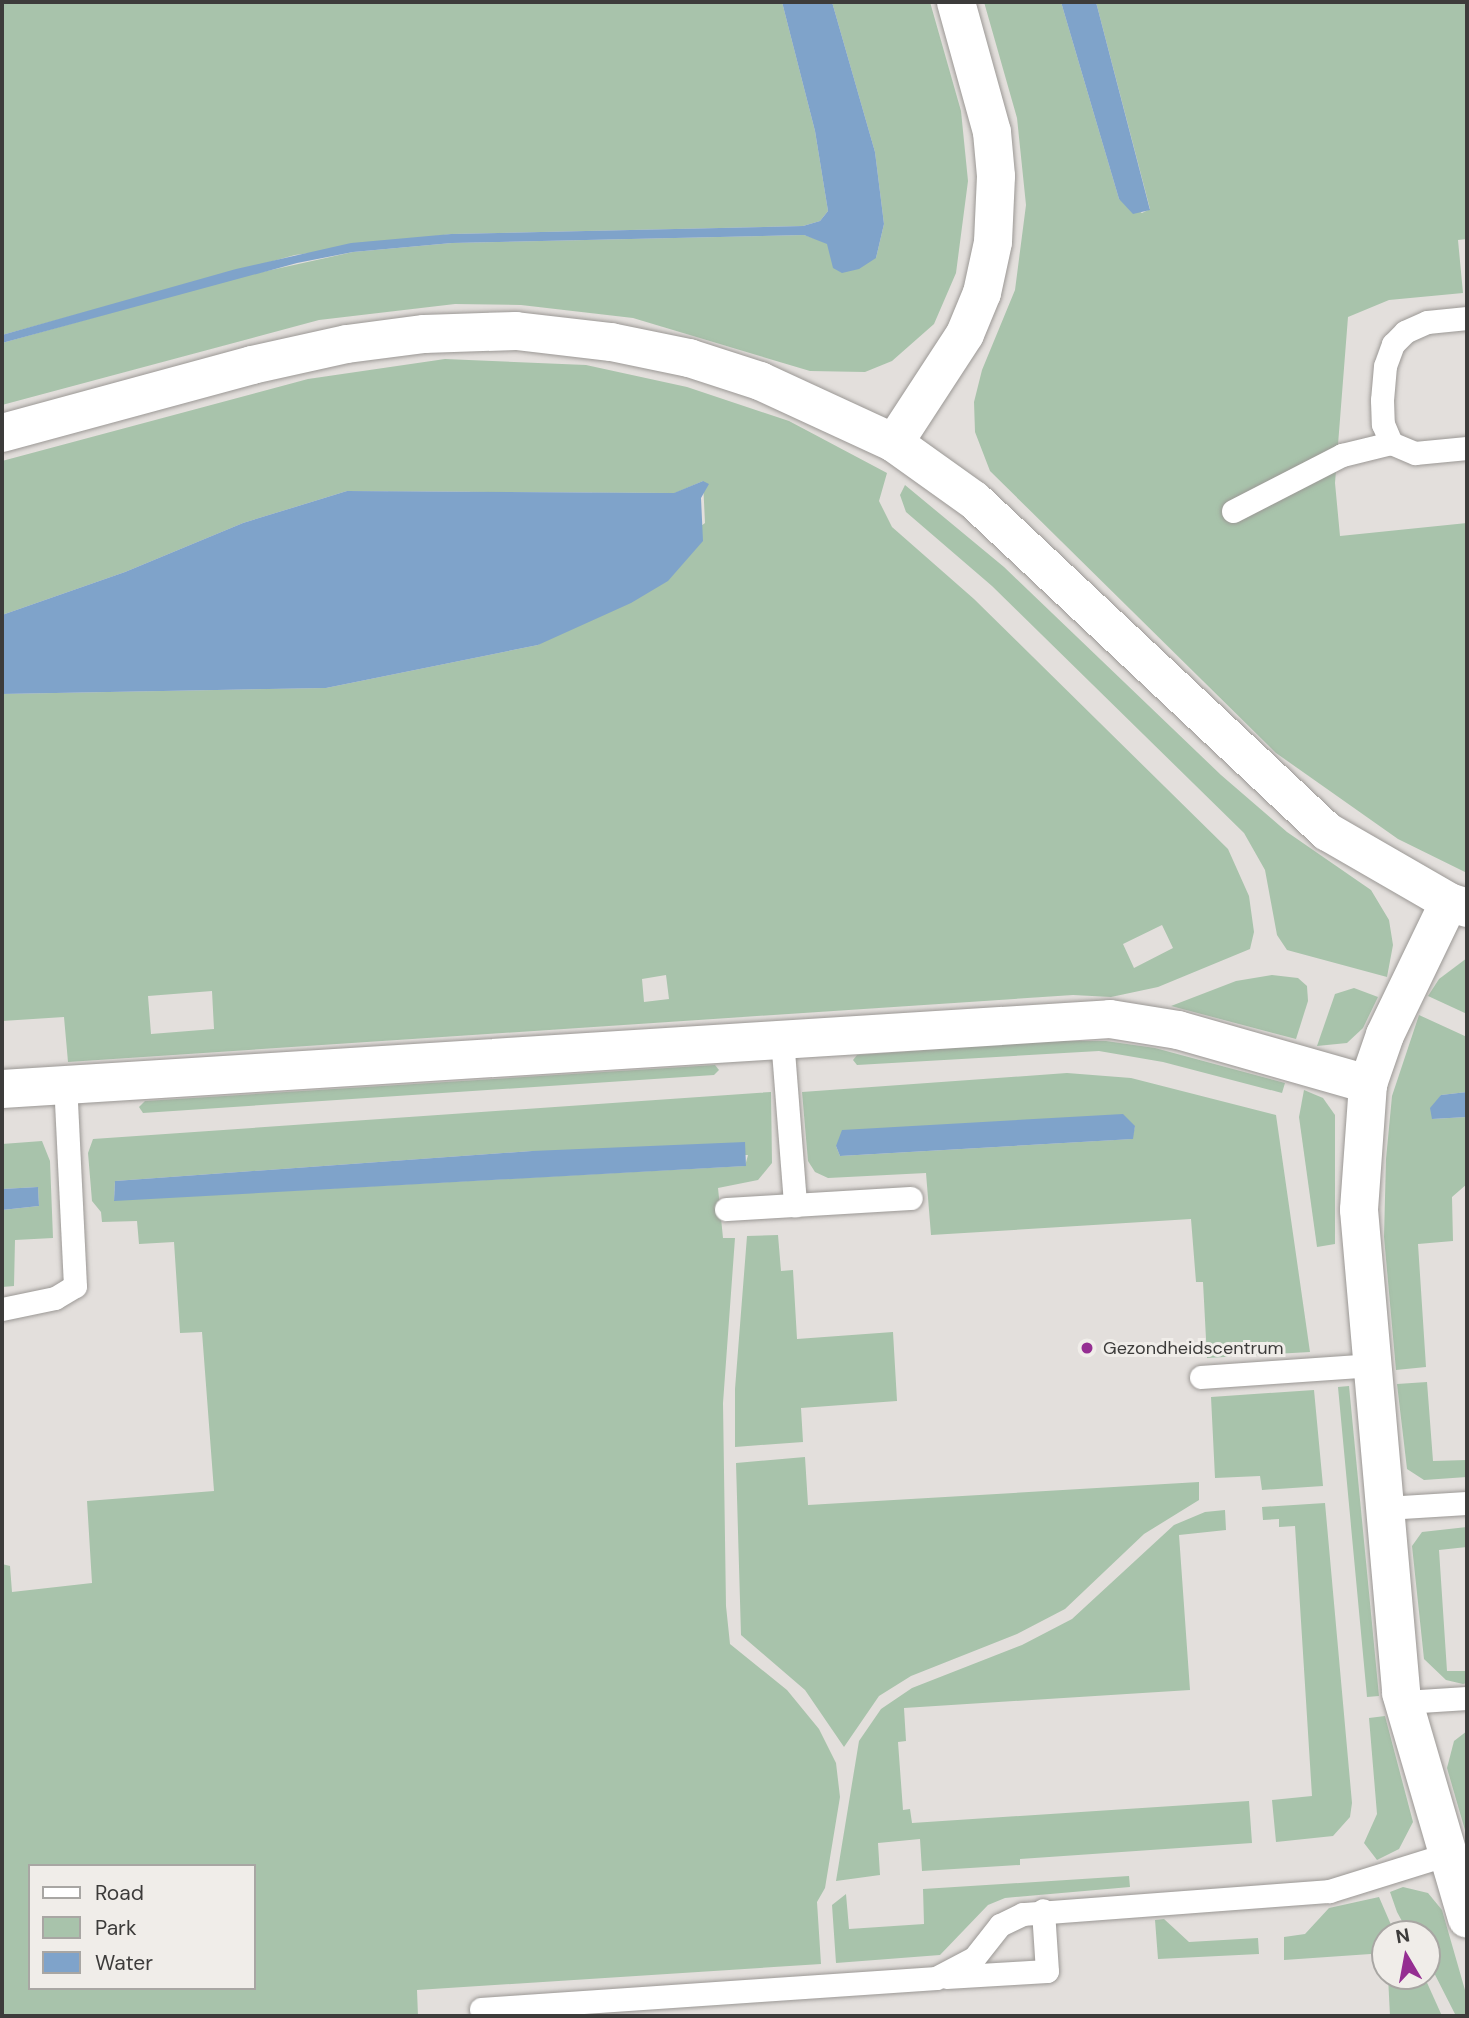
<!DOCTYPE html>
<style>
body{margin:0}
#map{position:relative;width:1469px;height:2018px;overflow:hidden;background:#e3dfdc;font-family:"DM Sans",sans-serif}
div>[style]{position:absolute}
.green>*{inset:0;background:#a8c3ab}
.water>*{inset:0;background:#7fa3ca}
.roads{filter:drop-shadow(0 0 2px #9b9895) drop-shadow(0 0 2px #9b9895)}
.lane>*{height:23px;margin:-11.5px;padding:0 11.5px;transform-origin:11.5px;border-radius:11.5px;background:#fff}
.street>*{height:38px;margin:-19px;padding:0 19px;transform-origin:19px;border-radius:19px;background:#fff}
.dots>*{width:19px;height:19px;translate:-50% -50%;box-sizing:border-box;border:4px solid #f0ede9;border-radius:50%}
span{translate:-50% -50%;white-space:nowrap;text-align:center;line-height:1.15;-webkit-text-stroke:6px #f0ede9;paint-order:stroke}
.poi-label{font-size:18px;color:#3d3c3b}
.left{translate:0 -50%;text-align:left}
.frame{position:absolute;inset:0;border:4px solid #3d3c3b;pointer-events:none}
.legend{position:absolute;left:28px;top:1864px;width:228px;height:126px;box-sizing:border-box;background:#f0ede9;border:2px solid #a8a6a3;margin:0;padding:9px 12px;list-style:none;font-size:21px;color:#3d3c3b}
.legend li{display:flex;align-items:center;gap:14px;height:35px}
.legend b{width:35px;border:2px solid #a8a6a3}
.north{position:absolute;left:1371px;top:1920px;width:70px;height:70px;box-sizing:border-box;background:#f0ede9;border:2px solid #a8a6a3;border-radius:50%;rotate:350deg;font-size:19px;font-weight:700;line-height:28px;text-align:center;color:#3d3c3b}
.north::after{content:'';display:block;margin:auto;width:24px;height:32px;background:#952e92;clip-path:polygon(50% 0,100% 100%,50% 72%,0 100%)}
</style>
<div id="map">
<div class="green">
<i style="clip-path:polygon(2px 2px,782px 2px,815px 131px,828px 211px,820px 221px,803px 226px,451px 234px,295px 255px,2px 335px)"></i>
<i style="clip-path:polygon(832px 2px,930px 2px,961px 111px,968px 181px,956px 273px,934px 324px,892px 361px,865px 372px,810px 371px,633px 318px,521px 305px,455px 304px,319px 320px,2px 405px,2px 343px,239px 277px,353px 252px,452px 243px,804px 235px,876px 258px,884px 224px,875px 152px)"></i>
<i style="clip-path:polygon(984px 2px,1061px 2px,1119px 199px,1142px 213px,1150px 209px,1096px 2px,1467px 2px,1467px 239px,1458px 240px,1463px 293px,1389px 300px,1348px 317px,1335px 483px,1340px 536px,1467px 523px,1467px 873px,1398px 839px,1276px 753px,990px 471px,975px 432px,974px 402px,982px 370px,1015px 290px,1026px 205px,1017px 118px)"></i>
<i style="clip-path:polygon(evenodd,445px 359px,586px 365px,687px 387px,789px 421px,887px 473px,879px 501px,892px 527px,974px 599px,1228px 849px,1249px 896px,1254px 932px,1250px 949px,1158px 987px,1111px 997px,1073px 995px,68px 1062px,64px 1017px,2px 1021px,2px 694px,326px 688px,538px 645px,705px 523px,703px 481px,675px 493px,347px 491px,243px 523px,125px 572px,2px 615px,2px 461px,308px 379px,445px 359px,1162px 925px,1173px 948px,1134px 968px,1123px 944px,1162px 925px,445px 359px,666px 975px,669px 999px,644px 1002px,642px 979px,666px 975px,445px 359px,212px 991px,214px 1029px,151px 1034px,148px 996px,212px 991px)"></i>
<i style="clip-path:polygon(905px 485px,1004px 567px,1221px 775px,1287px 832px,1371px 890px,1389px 920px,1393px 945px,1387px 977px,1287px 950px,1277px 935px,1265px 870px,1244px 833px,992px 586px,906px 512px,900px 495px)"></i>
<i style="clip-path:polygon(1467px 958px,1467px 1014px,1428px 996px,1439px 979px)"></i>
<i style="clip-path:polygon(1272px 975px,1298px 978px,1307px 986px,1308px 1001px,1296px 1039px,1171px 1006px,1236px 981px)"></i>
<i style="clip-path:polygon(1354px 988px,1378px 997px,1363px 1028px,1347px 1043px,1317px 1046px,1335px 994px)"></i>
<i style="clip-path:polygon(1419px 1015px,1467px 1037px,1467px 1092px,1441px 1095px,1432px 1119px,1467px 1117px,1467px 1184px,1452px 1197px,1453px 1241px,1418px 1244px,1426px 1367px,1396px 1370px,1384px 1237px,1386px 1159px,1392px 1096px)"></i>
<i style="clip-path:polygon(1049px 1041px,1106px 1041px,1155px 1048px,1285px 1083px,1282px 1093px,1163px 1062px,1099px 1051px,857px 1065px,853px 1060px,857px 1055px)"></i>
<i style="clip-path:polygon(715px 1065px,719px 1070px,714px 1075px,143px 1113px,139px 1107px,145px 1101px)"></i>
<i style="clip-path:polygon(evenodd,1067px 1073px,1131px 1078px,1276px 1115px,1310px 1352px,1207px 1358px,1203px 1282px,1196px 1282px,1191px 1219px,931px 1235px,926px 1173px,828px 1178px,815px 1172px,808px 1161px,802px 1092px,1067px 1073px,1135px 1126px,1132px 1139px,840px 1156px,836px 1146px,1135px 1126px)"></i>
<i style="clip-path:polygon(1304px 1090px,1323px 1098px,1335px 1115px,1335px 1244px,1317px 1247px,1299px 1117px)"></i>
<i style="clip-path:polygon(evenodd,771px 1092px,772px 1163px,758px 1180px,718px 1188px,723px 1238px,735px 1238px,723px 1403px,726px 1606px,730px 1644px,787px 1690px,819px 1729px,836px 1763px,840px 1797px,825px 1888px,817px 1902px,821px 1964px,417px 1990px,418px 2016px,2px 2016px,2px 1564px,10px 1566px,12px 1592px,92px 1583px,87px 1501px,214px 1491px,202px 1332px,180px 1333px,174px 1242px,139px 1244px,137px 1221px,102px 1222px,101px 1212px,92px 1201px,88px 1153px,93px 1139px,771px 1092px,532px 1151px,748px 1155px,745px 1166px,114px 1200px,115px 1181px,532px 1151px,771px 1092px,30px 1866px,254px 1866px,254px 1988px,30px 1988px,30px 1866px)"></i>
<i style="clip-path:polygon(42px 1141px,50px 1161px,53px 1238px,15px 1240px,14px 1286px,2px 1287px,2px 1210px,39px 1206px,38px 1187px,2px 1189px,2px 1144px)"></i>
<i style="clip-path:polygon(778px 1235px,781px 1271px,793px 1270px,797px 1339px,893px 1332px,897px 1401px,801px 1408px,803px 1442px,735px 1447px,735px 1389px,747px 1236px)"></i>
<i style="clip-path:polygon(1427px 1382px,1433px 1461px,1467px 1460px,1467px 1477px,1424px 1480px,1407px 1469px,1397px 1384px)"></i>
<i style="clip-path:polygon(1349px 1386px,1379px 1696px,1367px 1697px,1338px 1387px)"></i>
<i style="clip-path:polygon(1314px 1390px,1323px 1486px,1262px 1490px,1260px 1476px,1215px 1478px,1211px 1397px)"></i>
<i style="clip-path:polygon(805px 1457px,808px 1505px,1199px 1482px,1199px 1500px,1144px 1534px,1065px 1609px,1017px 1634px,911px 1676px,879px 1696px,844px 1747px,805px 1690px,741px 1635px,736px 1463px)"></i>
<i style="clip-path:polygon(1325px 1503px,1352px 1803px,1350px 1817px,1333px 1836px,1276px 1842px,1272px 1800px,1312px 1796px,1295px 1526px,1279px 1527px,1279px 1519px,1263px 1520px,1262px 1507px)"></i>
<i style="clip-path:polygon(1225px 1510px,1226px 1530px,1179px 1535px,1190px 1690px,904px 1708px,906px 1741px,898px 1742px,903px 1810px,910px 1809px,912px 1823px,1249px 1801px,1252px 1843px,1020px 1859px,1020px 1865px,922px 1871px,920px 1839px,878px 1843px,880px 1875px,836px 1881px,859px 1741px,881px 1709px,912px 1688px,1022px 1645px,1072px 1619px,1174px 1525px,1205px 1512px)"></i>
<i style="clip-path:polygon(1467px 1527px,1467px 1547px,1439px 1550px,1447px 1671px,1467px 1671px,1467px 1683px,1463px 1684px,1446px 1680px,1424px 1659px,1412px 1546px,1422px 1532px)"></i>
<i style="clip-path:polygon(1385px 1716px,1413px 1822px,1399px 1849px,1377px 1860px,1364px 1843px,1377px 1814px,1369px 1718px)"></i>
<i style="clip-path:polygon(1467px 1731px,1467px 1837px,1447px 1768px,1454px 1741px)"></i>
<i style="clip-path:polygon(1129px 1876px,1130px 1887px,1005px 1898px,988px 1905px,940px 1955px,836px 1963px,832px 1905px,846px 1894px,849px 1929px,924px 1924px,923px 1889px)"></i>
<i style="clip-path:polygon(1403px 1887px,1428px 1893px,1442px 1910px,1467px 1997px,1467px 2016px,1456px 2016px,1427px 1959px,1427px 1934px,1409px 1934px,1397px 1912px,1390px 1892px)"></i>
<i style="clip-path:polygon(1379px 1897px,1395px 1934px,1385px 1934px,1385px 1953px,1284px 1960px,1284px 1937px,1305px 1934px,1329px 1908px)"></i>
<i style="clip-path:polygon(1164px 1919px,1189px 1942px,1258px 1938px,1259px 1954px,1158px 1959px,1155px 1920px)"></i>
<i style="clip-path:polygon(1388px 1976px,1424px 1976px,1442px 2016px,1390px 2016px)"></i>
</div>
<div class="water">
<i style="clip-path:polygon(782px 2px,832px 2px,875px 152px,884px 224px,876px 258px,859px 269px,842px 273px,833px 268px,827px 244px,804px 235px,452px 243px,353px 252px,297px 263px,2px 343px,2px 335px,236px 269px,351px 243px,451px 234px,803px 226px,820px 221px,828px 211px,815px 131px)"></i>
<i style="clip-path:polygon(1061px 2px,1096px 2px,1150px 210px,1133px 214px,1119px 199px)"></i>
<i style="clip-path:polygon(703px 481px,709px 484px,701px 498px,703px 541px,668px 581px,631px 603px,538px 645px,326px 688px,2px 694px,2px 615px,125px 572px,243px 523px,347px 491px,674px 493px)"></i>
<i style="clip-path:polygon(1467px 1092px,1467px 1117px,1432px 1119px,1430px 1108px,1441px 1095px)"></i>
<i style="clip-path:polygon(1123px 1114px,1135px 1126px,1133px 1139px,840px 1156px,836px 1146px,842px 1130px)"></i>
<i style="clip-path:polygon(745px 1142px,746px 1166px,114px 1201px,115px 1181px,532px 1151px)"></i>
<i style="clip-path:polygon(38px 1187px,39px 1206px,2px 1210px,2px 1189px)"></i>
</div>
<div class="roads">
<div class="lane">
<i style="left:1467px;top:318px;width:40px;rotate:174.3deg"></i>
<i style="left:1427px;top:322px;width:24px;rotate:156deg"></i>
<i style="left:1405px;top:332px;width:17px;rotate:135deg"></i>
<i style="left:1393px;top:344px;width:23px;rotate:110deg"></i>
<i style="left:1385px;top:366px;width:34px;rotate:95deg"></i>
<i style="left:1382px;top:400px;width:24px;rotate:88deg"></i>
<i style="left:1383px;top:424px;width:21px;rotate:67deg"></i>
<i style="left:1391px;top:443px;width:26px;rotate:23deg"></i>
<i style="left:1415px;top:453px;width:52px;rotate:-5.5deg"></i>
<i style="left:1233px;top:511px;width:123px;rotate:-27.2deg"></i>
<i style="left:1342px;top:455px;width:50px;rotate:-13.8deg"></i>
<i style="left:782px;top:1038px;width:168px;rotate:85.5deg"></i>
<i style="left:726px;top:1209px;width:185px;rotate:-3.4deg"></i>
<i style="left:2px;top:1309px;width:54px;rotate:-11.7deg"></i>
<i style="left:55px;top:1298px;width:23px;rotate:-31deg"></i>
<i style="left:75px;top:1286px;width:202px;rotate:-92.8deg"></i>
<i style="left:1201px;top:1377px;width:172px;rotate:-4deg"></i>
<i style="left:1385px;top:1508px;width:82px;rotate:-3.5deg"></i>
<i style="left:1404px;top:1702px;width:63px;rotate:-3.6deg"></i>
<i style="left:946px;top:1977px;width:101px;rotate:-3.4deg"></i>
<i style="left:1047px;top:1971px;width:61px;rotate:-93.8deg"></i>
<i style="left:481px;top:2009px;width:456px;rotate:-3.9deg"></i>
<i style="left:936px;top:1978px;width:43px;rotate:-27.8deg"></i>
<i style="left:974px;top:1958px;width:42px;rotate:-51.8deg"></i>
<i style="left:1000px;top:1925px;width:25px;rotate:-26deg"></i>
<i style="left:1023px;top:1914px;width:307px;rotate:-4.3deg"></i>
<i style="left:1329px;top:1891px;width:125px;rotate:-17.3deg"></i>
</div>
<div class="street">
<i style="left:2px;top:433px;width:259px;rotate:-15.2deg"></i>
<i style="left:252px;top:365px;width:97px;rotate:-12.5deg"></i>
<i style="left:347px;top:344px;width:78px;rotate:-7.4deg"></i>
<i style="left:424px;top:334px;width:92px;rotate:-1.9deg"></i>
<i style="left:516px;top:331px;width:96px;rotate:6.6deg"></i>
<i style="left:611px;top:342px;width:80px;rotate:11.6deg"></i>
<i style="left:689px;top:358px;width:75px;rotate:17.9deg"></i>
<i style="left:760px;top:381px;width:148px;rotate:24.8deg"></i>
<i style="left:894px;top:443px;width:98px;rotate:35.5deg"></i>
<i style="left:974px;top:500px;width:485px;rotate:43.2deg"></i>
<i style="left:1328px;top:832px;width:140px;rotate:30deg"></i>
<i style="left:1449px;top:902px;width:19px;rotate:18deg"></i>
<i style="left:894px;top:443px;width:130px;rotate:-56.9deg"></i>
<i style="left:965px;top:334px;width:44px;rotate:-67.5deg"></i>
<i style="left:982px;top:293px;width:52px;rotate:-77.8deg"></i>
<i style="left:993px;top:242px;width:66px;rotate:-87.4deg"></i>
<i style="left:996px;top:176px;width:44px;rotate:-95.2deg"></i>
<i style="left:992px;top:132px;width:135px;rotate:-105.5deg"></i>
<i style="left:1449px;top:902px;width:148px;rotate:115.7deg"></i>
<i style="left:1385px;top:1035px;width:52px;rotate:109.1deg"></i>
<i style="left:1368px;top:1084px;width:126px;rotate:94.1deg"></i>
<i style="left:1359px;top:1210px;width:485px;rotate:85deg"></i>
<i style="left:1401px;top:1693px;width:235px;rotate:73.7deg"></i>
<i style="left:2px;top:1089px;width:1110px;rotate:-3.61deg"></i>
<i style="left:1110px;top:1019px;width:69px;rotate:9.2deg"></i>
<i style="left:1178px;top:1030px;width:198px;rotate:15.9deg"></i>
</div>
</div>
<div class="dots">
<i style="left:1087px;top:1348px;background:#952e92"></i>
</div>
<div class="poi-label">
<span class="left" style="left:1103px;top:1348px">Gezondheidscentrum</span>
</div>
<div class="frame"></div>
<ul class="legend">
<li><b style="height:9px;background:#fff"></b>Road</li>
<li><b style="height:19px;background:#a8c3ab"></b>Park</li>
<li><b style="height:19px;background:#7fa3ca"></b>Water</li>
</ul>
<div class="north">N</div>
</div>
